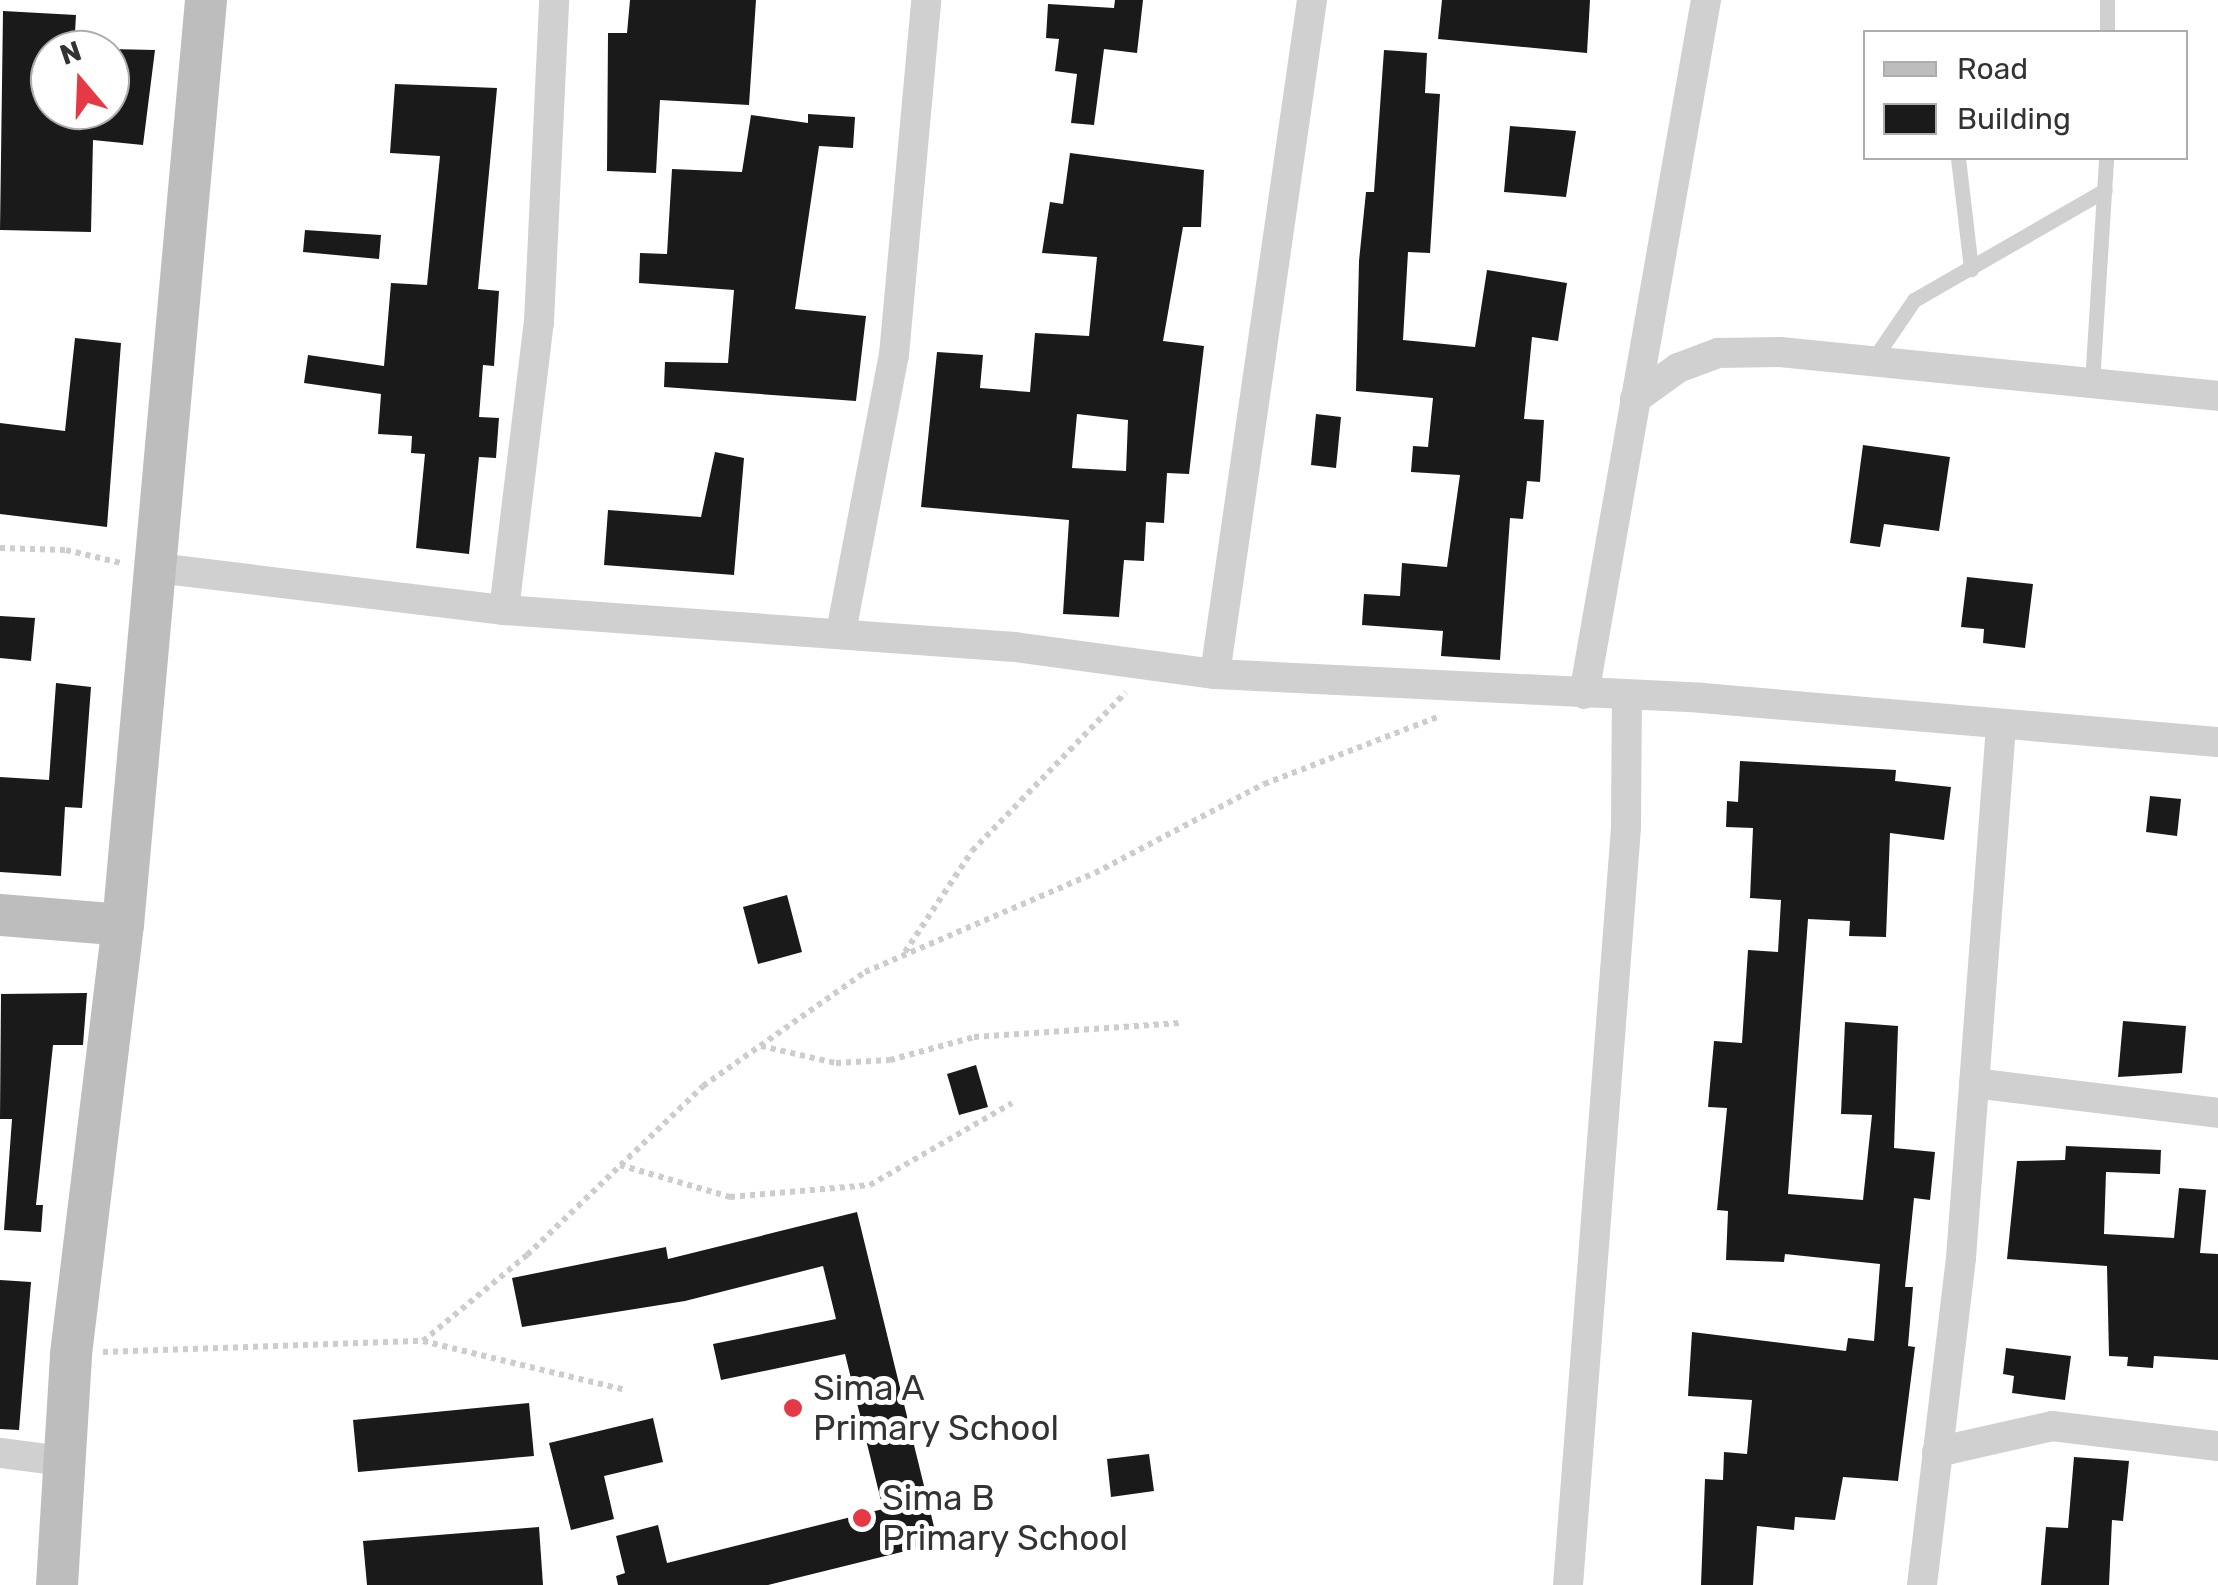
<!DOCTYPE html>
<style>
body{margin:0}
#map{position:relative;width:2218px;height:1585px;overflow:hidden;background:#fff;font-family:Rubik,sans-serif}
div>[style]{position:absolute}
.building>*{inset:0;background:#1a1a1a}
.path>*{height:6px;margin-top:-3px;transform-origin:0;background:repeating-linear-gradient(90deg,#cdcdcd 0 5px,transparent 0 10px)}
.lane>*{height:15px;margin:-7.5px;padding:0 7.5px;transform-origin:7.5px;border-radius:7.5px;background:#d0d0d0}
.street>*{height:30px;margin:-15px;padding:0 15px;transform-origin:15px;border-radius:15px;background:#d0d0d0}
.secondary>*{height:42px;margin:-21px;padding:0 21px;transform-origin:21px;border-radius:21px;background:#bdbdbd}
.dots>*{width:28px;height:28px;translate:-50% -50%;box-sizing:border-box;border:5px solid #fff;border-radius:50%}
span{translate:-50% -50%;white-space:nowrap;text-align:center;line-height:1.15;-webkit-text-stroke:10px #fff;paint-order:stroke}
.poi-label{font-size:35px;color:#333}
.left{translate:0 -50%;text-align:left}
.legend{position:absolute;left:1863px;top:30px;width:325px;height:130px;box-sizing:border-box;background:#fff;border:2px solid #adadad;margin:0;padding:12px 18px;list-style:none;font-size:30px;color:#333}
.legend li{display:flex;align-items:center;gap:20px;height:50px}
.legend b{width:50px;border:2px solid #adadad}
.north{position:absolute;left:30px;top:30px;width:100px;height:100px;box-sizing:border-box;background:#fff;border:2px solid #adadad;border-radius:50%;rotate:341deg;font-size:28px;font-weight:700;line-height:40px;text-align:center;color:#333}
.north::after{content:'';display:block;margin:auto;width:35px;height:45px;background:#e63946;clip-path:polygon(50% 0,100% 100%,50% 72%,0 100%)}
</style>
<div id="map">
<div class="building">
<i style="clip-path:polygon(630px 0,756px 0,749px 105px,660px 100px,656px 173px,607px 171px,608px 33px,627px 33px)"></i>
<i style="clip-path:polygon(1115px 0,1143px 0,1137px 53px,1104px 49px,1094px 125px,1071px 123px,1077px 74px,1055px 71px,1059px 39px,1046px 38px,1048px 4px,1114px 8px)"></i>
<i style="clip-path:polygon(1442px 0,1590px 0,1587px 53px,1438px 39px)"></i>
<i style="clip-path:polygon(3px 11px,76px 15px,74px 50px,50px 50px,50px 110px,110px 110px,110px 49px,155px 50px,143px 145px,93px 140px,91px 232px,0 230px)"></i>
<i style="clip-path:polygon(1384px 50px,1427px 53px,1425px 93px,1440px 94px,1430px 253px,1408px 252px,1403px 340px,1475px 347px,1487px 270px,1567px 283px,1558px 341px,1532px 337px,1524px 419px,1544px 420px,1540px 482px,1527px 481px,1523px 519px,1510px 518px,1500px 660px,1441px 656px,1443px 631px,1362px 625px,1364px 594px,1400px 596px,1402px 563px,1447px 567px,1460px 475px,1411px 472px,1413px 446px,1428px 447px,1433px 398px,1356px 391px,1359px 261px,1366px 192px,1374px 192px)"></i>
<i style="clip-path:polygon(395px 84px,497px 88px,478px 289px,499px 291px,494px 366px,483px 365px,479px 417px,499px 418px,496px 458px,479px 457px,469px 554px,416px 548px,425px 454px,411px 453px,412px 436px,378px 434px,381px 394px,304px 383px,308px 355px,384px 366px,391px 283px,427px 285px,440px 156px,390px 153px)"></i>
<i style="clip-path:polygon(808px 114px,855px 117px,853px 148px,819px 146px,795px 309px,866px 316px,856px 401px,664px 387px,665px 362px,728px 363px,734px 290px,639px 283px,640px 253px,667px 254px,672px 169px,742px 172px,751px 115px,808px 123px)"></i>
<i style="clip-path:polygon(1510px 126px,1576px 131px,1566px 197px,1504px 192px)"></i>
<i style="clip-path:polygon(evenodd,1070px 153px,1204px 170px,1201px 227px,1183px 227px,1163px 341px,1204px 346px,1189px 474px,1167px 473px,1164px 523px,1146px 522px,1144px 561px,1124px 560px,1119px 617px,1063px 614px,1069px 520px,921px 507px,937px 352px,983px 355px,980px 388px,1030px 392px,1035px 333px,1089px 336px,1097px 257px,1042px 253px,1050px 202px,1063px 204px,1070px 153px,1077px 414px,1128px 420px,1126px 471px,1072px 468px,1077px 414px)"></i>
<i style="clip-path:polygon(305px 230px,381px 235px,379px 259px,303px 252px)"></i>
<i style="clip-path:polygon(75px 338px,121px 343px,107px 527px,0 514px,0 423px,65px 431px)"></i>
<i style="clip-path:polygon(1316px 414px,1341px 417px,1336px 468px,1311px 465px)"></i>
<i style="clip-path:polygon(1863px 445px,1950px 457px,1939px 531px,1884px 524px,1880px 547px,1850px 543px)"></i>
<i style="clip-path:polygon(715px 452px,744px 458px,734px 575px,604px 565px,608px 510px,701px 517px)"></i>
<i style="clip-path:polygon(1967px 577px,2033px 584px,2025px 648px,1983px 643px,1984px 629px,1961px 627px)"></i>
<i style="clip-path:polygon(0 616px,35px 618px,31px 661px,0 658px)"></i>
<i style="clip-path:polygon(56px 683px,91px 687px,82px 808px,65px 807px,61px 876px,0 872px,0 777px,49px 780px)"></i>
<i style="clip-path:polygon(1740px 761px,1896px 770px,1895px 781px,1951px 787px,1944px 840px,1890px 833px,1886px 937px,1849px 936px,1850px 921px,1808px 919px,1788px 1194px,1863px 1200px,1872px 1115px,1841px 1114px,1845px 1022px,1898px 1026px,1894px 1148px,1935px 1152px,1930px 1200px,1914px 1198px,1905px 1287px,1913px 1287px,1908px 1346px,1915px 1347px,1898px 1481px,1843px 1477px,1835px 1520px,1795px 1517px,1794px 1530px,1757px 1526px,1753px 1585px,1701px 1585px,1705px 1479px,1723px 1480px,1724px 1452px,1747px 1454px,1752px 1400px,1688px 1396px,1692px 1332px,1846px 1351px,1848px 1338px,1874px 1341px,1880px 1264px,1785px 1254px,1784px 1262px,1726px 1260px,1728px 1211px,1717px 1210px,1727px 1108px,1708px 1107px,1714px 1041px,1742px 1043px,1748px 950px,1778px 952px,1781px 900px,1750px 898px,1753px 828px,1726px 827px,1727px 801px,1738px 802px)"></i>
<i style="clip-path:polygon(2150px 796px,2181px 799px,2177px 836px,2146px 832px)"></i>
<i style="clip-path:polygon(787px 895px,802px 952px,758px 964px,743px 907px)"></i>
<i style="clip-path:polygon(87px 993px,83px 1045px,53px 1045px,36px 1205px,43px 1205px,41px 1232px,4px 1230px,12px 1119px,0 1119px,1px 994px)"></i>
<i style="clip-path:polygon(2123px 1021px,2186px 1026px,2182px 1073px,2118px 1077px)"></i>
<i style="clip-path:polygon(976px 1065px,988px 1107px,959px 1115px,947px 1074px)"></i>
<i style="clip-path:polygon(2066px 1146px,2161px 1150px,2160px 1174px,2106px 1172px,2104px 1234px,2174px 1238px,2179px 1188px,2206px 1190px,2200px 1253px,2218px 1254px,2218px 1360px,2154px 1356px,2153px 1368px,2127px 1366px,2128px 1357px,2109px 1356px,2107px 1266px,2007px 1259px,2017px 1161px,2065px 1160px)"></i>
<i style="clip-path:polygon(857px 1212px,938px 1543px,768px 1585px,618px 1585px,616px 1576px,625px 1573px,616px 1536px,658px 1525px,667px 1563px,883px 1509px,845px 1354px,721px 1380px,713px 1344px,836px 1319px,823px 1266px,685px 1301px,522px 1327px,512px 1278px,666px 1247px,668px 1259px)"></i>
<i style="clip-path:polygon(0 1280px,31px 1282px,19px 1430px,0 1429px)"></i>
<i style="clip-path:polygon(2006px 1348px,2071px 1356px,2065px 1400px,2012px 1393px,2014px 1376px,2003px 1374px)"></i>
<i style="clip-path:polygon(529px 1403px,534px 1456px,358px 1472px,353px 1420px)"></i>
<i style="clip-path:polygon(653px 1418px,663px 1462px,604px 1476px,614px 1519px,571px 1530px,549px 1443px)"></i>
<i style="clip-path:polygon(1149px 1454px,1154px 1491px,1111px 1497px,1107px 1459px)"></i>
<i style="clip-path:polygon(2074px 1457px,2129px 1461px,2123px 1521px,2112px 1520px,2109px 1585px,2041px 1585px,2046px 1527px,2068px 1528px)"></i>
<i style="clip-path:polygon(539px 1527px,543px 1585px,367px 1585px,363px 1541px)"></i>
</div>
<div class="path">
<i style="left:0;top:548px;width:66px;rotate:1.7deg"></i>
<i style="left:66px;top:550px;width:57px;rotate:13.3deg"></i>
<i style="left:905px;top:952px;width:121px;rotate:-56.4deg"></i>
<i style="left:972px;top:851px;width:221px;rotate:-45.9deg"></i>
<i style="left:761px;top:1046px;width:77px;rotate:12.8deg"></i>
<i style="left:836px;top:1063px;width:54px;rotate:-3.2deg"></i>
<i style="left:890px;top:1060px;width:87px;rotate:-15.3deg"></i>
<i style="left:974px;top:1037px;width:206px;rotate:-3.9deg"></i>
<i style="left:620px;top:1165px;width:115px;rotate:16.2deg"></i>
<i style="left:730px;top:1197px;width:141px;rotate:-4.9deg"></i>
<i style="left:870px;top:1185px;width:164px;rotate:-30deg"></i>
<i style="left:423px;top:1341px;width:135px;rotate:-39.6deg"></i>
<i style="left:527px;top:1255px;width:244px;rotate:-43.8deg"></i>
<i style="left:703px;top:1086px;width:198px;rotate:-35.1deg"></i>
<i style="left:865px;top:972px;width:250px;rotate:-23.3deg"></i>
<i style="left:1095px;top:873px;width:191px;rotate:-27.8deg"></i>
<i style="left:1264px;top:784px;width:186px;rotate:-21.1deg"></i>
<i style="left:103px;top:1352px;width:320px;rotate:-2deg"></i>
<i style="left:423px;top:1341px;width:209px;rotate:13.6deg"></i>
</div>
<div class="lane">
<i style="left:2107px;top:0;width:32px;rotate:90deg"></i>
<i style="left:1958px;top:158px;width:112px;rotate:83.3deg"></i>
<i style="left:1873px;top:360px;width:73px;rotate:-55.7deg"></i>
<i style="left:1914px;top:300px;width:220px;rotate:-29.9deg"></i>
<i style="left:2092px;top:383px;width:225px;rotate:-86.4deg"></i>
</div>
<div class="street">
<i style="left:1635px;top:399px;width:53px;rotate:-35.8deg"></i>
<i style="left:1678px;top:368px;width:43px;rotate:-20.6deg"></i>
<i style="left:1718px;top:353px;width:62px;rotate:-0.9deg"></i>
<i style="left:1780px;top:352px;width:440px;rotate:5.7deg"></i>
<i style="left:157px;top:568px;width:350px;rotate:6.9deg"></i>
<i style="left:504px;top:610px;width:512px;rotate:4.14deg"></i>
<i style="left:1015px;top:647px;width:202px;rotate:7.7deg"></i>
<i style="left:1215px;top:674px;width:488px;rotate:2.8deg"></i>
<i style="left:1702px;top:698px;width:518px;rotate:4.87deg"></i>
<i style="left:504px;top:610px;width:290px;rotate:-83.1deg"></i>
<i style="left:539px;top:322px;width:322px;rotate:-87.3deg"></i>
<i style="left:841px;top:632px;width:282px;rotate:-79.2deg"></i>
<i style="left:894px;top:355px;width:356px;rotate:-84.8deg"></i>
<i style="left:1215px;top:674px;width:681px;rotate:-81.81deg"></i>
<i style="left:1584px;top:694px;width:705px;rotate:-80.03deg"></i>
<i style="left:1974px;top:1083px;width:246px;rotate:7deg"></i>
<i style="left:1937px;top:1452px;width:118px;rotate:-12.7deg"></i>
<i style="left:2052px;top:1426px;width:167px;rotate:6.9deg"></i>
<i style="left:0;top:1453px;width:64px;rotate:7.2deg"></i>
<i style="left:1568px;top:1585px;width:760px;rotate:-85.62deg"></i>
<i style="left:1626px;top:827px;width:132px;rotate:-89.6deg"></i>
<i style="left:1922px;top:1585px;width:329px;rotate:-83.2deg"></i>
<i style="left:1961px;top:1258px;width:534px;rotate:-85.7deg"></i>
</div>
<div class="secondary">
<i style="left:0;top:915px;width:123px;rotate:4.6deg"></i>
<i style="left:57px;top:1585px;width:231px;rotate:-86.5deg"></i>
<i style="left:71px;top:1354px;width:432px;rotate:-83.1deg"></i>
<i style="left:123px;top:925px;width:929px;rotate:-84.87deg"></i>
</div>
<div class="dots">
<i style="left:793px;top:1408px;background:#e63946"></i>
<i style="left:862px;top:1518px;background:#e63946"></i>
</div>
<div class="poi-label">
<span class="left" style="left:813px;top:1408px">Sima A<br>Primary School</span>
<span class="left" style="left:882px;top:1518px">Sima B<br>Primary School</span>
</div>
<ul class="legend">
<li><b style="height:12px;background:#bdbdbd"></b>Road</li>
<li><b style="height:28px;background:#1a1a1a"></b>Building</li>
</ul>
<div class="north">N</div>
</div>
